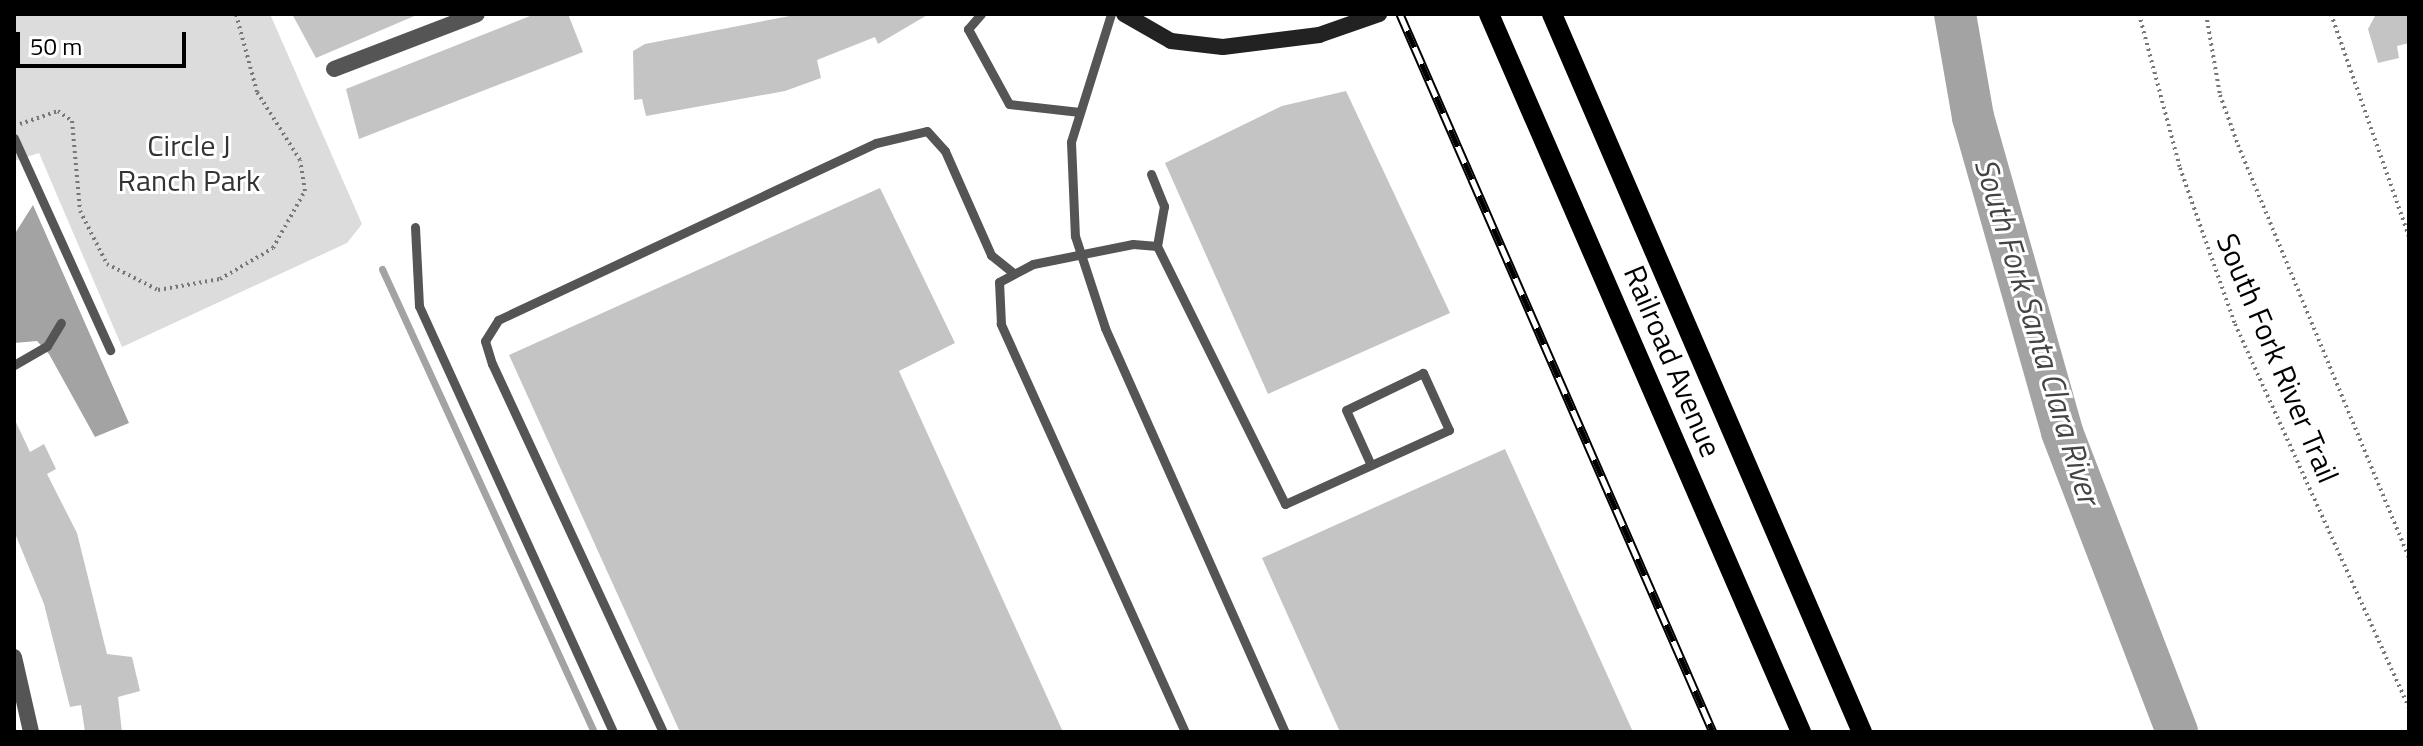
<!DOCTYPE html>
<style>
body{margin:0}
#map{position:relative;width:2423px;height:746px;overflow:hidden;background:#fff;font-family:"Titillium Web",sans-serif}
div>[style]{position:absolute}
.green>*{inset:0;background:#dcdcdc}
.water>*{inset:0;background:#a3a3a3}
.stream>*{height:7px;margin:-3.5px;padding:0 3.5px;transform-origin:3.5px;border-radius:3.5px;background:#a3a3a3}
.river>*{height:42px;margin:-21px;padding:0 21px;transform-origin:21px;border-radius:21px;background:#a3a3a3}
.building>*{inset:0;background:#c4c4c4}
.path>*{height:4px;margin-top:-2px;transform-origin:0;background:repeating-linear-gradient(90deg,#777 0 2px,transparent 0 6px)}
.lane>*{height:9px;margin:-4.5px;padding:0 4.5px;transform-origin:4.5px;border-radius:4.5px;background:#555}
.street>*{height:16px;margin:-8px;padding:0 8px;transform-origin:8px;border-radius:8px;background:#555}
.secondary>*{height:16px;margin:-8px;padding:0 8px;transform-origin:8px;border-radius:8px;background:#222}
.primary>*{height:20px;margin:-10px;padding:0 10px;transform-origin:10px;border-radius:10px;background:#000}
.rail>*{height:9px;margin-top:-4.5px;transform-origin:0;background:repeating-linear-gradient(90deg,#fff 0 18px,#000 0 36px);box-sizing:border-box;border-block:2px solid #000}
span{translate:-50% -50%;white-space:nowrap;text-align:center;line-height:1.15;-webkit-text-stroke:6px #fff;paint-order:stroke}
.park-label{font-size:30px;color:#333}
.street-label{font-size:30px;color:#000}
.water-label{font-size:32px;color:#444;font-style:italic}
.frame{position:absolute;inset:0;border:16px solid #000;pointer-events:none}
.scale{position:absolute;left:16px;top:32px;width:170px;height:36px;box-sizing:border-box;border:4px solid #000;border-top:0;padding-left:10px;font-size:24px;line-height:28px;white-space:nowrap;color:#000;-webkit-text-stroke:6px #fff;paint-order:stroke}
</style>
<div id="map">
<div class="green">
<i style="clip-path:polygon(14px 14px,270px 14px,362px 224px,347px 243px,122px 347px,39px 153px,14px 161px)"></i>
</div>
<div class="water">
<i style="clip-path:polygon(33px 205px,129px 423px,95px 437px,49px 354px,37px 341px,14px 343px,14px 235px)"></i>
</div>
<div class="stream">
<i style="left:382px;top:269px;width:509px;rotate:65.4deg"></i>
</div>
<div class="river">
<i style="left:1955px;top:14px;width:105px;rotate:80.1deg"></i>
<i style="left:1973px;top:117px;width:327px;rotate:74.2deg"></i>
<i style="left:2062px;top:432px;width:321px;rotate:69deg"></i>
</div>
<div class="building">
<i style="clip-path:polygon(292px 14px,419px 14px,316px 58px)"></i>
<i style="clip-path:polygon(535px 14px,568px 14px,583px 52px,359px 139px,346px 89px)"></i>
<i style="clip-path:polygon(800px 14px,929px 14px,878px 44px,875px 37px,817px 60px,821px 78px,785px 91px,646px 116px,642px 99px,634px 100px,633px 51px,645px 44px)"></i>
<i style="clip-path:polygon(2409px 14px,2409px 43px,2397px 46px,2399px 58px,2378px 63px,2368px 29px,2375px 16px)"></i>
<i style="clip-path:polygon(1346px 91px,1450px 313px,1268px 394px,1165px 163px,1282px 106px)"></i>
<i style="clip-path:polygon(880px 188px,955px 343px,899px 371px,1063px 732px,680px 732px,509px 355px)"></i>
<i style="clip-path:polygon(14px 418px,30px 452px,44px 444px,56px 469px,47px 474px,77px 533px,107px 654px,132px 657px,140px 691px,118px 697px,122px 732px,85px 732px,81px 705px,70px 707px,44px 604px,14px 531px)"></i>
<i style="clip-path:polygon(1505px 449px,1633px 732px,1340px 732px,1262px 558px)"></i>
</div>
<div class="path">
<i style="left:2139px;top:14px;width:159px;rotate:75.1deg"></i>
<i style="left:2180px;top:168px;width:165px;rotate:70.6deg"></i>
<i style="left:2235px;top:324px;width:421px;rotate:65.6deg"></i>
<i style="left:2206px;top:14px;width:82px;rotate:80.2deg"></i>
<i style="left:2220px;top:95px;width:53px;rotate:70.2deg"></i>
<i style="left:2238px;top:145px;width:447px;rotate:67.5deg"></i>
<i style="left:2331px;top:14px;width:236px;rotate:70.7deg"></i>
<i style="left:20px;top:124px;width:40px;rotate:-18.9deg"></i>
<i style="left:58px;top:111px;width:17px;rotate:36deg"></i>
<i style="left:72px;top:121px;width:90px;rotate:84.9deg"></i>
<i style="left:80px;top:211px;width:59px;rotate:63deg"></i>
<i style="left:107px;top:264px;width:57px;rotate:27deg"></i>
<i style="left:158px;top:290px;width:63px;rotate:-10.1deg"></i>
<i style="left:220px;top:279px;width:61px;rotate:-30.3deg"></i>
<i style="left:273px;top:248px;width:65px;rotate:-60.7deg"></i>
<i style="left:305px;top:191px;width:31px;rotate:-99deg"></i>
<i style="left:300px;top:160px;width:80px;rotate:-122.3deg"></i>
<i style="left:257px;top:92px;width:81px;rotate:-105.1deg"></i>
</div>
<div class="lane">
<i style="left:981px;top:14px;width:20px;rotate:131deg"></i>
<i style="left:968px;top:29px;width:85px;rotate:61.3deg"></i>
<i style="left:1009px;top:104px;width:71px;rotate:6.4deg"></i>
<i style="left:1111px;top:14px;width:134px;rotate:107.4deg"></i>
<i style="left:1071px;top:142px;width:94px;rotate:87.6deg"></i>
<i style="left:1075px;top:236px;width:97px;rotate:71.9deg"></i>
<i style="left:1105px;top:328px;width:442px;rotate:66deg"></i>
<i style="left:14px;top:138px;width:233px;rotate:65.6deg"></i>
<i style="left:1151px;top:174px;width:35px;rotate:68deg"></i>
<i style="left:1164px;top:206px;width:41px;rotate:99.9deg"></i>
<i style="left:415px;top:227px;width:79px;rotate:87.1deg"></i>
<i style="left:419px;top:306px;width:468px;rotate:65.5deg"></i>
<i style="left:14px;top:365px;width:38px;rotate:-30deg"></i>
<i style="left:47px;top:346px;width:27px;rotate:-59deg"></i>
<i style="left:663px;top:732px;width:406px;rotate:-114.9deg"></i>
<i style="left:492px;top:364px;width:24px;rotate:-107deg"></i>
<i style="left:485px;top:341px;width:25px;rotate:-58deg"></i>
<i style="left:498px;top:320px;width:417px;rotate:-25.1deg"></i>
<i style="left:876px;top:143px;width:52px;rotate:-13.2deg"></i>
<i style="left:927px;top:131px;width:27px;rotate:48deg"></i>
<i style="left:945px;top:151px;width:114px;rotate:66.1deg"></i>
<i style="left:991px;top:255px;width:26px;rotate:39deg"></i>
<i style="left:1185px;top:732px;width:448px;rotate:-114.3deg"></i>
<i style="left:1001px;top:324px;width:42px;rotate:-92.7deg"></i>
<i style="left:999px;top:282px;width:38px;rotate:-28deg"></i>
<i style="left:1033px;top:264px;width:102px;rotate:-11.3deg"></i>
<i style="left:1133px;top:244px;width:24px;rotate:5deg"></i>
<i style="left:1157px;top:246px;width:288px;rotate:63.6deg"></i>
<i style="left:1285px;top:504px;width:180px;rotate:-24.3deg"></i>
<i style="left:1449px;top:430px;width:63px;rotate:-114.5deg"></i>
<i style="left:1423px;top:373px;width:85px;rotate:154.3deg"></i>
<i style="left:1346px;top:410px;width:60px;rotate:65.6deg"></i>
</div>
<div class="street">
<i style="left:334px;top:69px;width:153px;rotate:-21deg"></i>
<i style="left:14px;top:657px;width:77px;rotate:77.2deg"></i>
</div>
<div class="secondary">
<i style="left:1124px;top:14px;width:54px;rotate:29.9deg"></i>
<i style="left:1171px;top:41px;width:52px;rotate:6.6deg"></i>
<i style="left:1223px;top:47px;width:97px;rotate:-7.1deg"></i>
<i style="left:1319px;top:35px;width:64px;rotate:-19.3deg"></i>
</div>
<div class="primary">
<i style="left:1489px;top:14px;width:783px;rotate:66.51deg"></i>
<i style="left:1552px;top:14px;width:782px;rotate:66.65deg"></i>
</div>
<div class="rail">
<i style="left:1400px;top:14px;width:783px;rotate:66.45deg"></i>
</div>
<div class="park-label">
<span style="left:189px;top:162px">Circle J<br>Ranch Park</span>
</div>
<div class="street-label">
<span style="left:2278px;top:358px;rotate:67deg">South Fork River Trail</span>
<span style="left:1673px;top:361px;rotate:67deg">Railroad Avenue</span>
</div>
<div class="water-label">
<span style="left:2038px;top:331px;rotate:73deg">South Fork Santa Clara River</span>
</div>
<div class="frame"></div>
<div class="scale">50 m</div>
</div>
